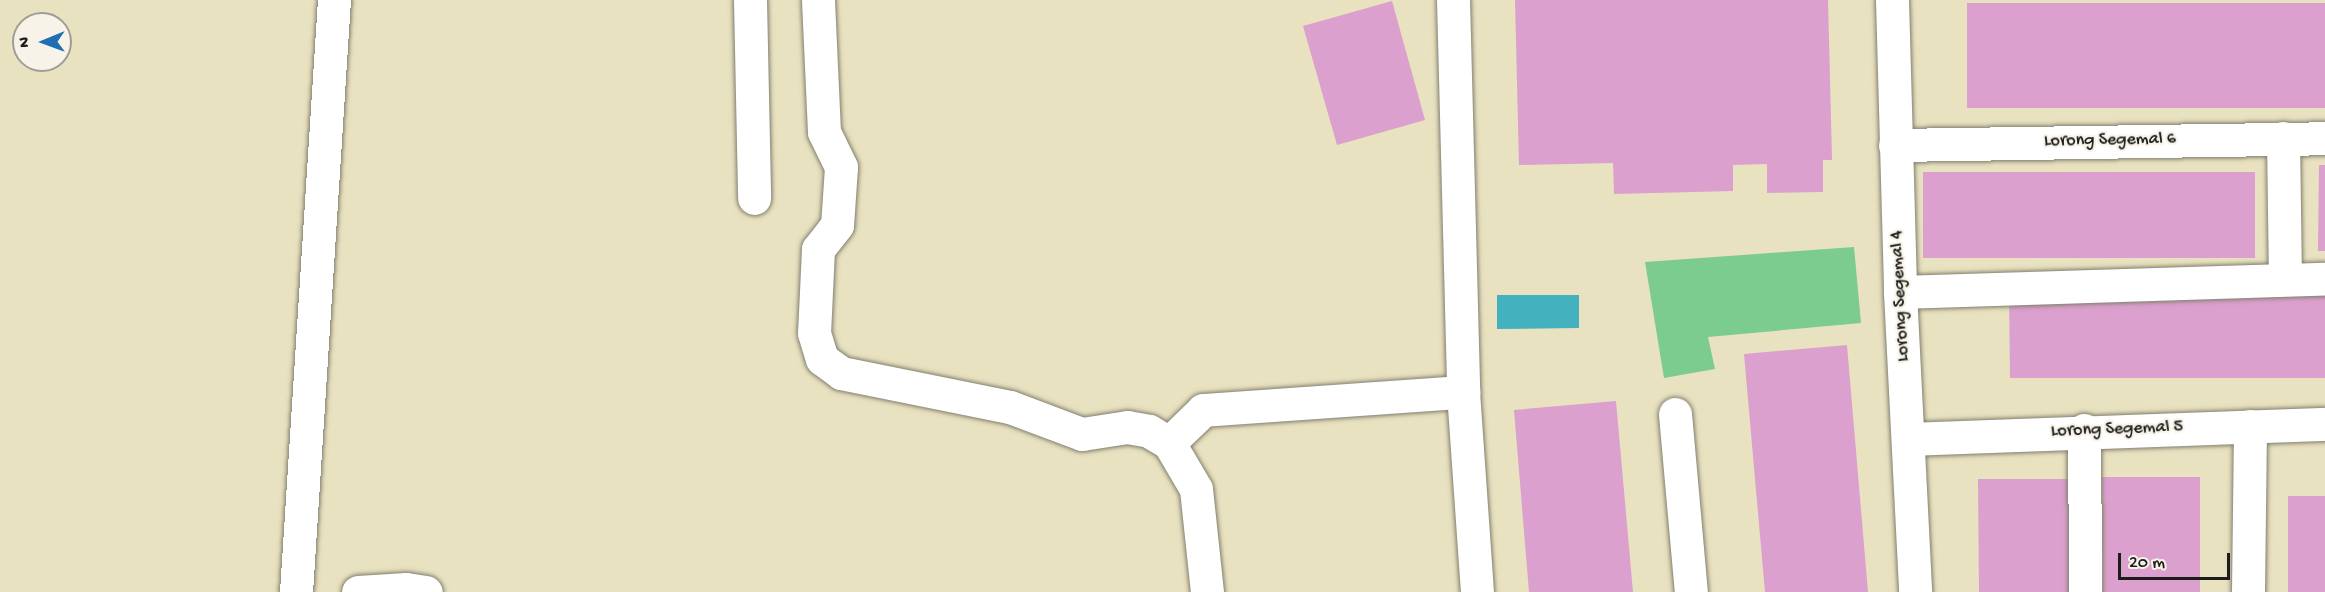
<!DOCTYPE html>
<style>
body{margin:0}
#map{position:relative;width:2325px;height:592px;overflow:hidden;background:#e8e2c0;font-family:"Gochi Hand",sans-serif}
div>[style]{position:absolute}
.green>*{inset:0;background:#7bcc8e}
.water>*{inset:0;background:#43b1be}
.building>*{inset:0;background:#dba0ce}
.roads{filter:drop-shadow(0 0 2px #827f6e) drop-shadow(0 0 2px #827f6e)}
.minor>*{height:33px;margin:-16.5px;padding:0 16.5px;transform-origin:16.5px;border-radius:16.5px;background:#fff}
span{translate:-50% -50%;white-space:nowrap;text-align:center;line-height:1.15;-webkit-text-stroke:4.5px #f7f3e8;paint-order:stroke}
.street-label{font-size:18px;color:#1c1c1c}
.north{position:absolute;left:12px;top:12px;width:60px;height:60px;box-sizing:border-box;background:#f7f3e8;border:2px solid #9f9d96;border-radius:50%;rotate:269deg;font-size:16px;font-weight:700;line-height:24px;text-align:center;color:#1c1c1c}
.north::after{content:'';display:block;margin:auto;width:21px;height:27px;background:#1f6fb2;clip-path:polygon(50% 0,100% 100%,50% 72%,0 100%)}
.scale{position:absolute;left:2118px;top:553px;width:112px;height:27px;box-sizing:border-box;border:3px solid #1c1c1c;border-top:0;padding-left:8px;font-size:18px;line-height:21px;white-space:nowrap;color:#1c1c1c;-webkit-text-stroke:4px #f7f3e8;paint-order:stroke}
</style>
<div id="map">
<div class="green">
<i style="clip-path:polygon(1854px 247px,1861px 323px,1708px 337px,1715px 369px,1664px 378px,1645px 262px)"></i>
</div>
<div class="water">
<i style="clip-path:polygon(1497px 295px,1579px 295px,1579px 328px,1497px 329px)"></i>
</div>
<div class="building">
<i style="clip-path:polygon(1515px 0,1828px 0,1832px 160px,1823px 160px,1823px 192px,1767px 193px,1767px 164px,1733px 165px,1733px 191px,1614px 194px,1613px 163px,1519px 165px)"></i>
<i style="clip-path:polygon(1392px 1px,1425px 120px,1337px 145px,1303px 26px)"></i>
<i style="clip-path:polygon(1967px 3px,2325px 3px,2325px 108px,1967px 108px)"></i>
<i style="clip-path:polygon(2319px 165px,2325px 165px,2325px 251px,2318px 251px)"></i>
<i style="clip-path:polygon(1923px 172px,2255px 172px,2255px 258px,1923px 258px)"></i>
<i style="clip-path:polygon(2009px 292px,2325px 292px,2325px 378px,2010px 378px)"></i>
<i style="clip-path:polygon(1847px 345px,1868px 592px,1765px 592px,1744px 354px)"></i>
<i style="clip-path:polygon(1616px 401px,1633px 592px,1529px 592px,1514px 410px)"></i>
<i style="clip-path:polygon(2102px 477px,2200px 477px,2200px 592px,2103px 592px)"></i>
<i style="clip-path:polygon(1978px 479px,2076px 479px,2076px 592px,1979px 592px)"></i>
<i style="clip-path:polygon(2288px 496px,2325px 496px,2325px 592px,2288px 592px)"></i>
</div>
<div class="roads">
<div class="minor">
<i style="left:750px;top:0;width:198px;rotate:88.8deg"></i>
<i style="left:818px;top:0;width:132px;rotate:87.4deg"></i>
<i style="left:824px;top:132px;width:39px;rotate:64deg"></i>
<i style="left:841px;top:167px;width:58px;rotate:93.9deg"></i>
<i style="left:837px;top:225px;width:31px;rotate:128deg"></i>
<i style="left:818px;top:249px;width:84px;rotate:92.7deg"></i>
<i style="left:814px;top:333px;width:27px;rotate:73deg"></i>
<i style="left:822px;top:359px;width:24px;rotate:36deg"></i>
<i style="left:841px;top:373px;width:172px;rotate:11.4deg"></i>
<i style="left:1010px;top:407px;width:77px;rotate:20.6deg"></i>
<i style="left:1082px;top:434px;width:46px;rotate:-8.8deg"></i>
<i style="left:1127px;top:427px;width:22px;rotate:10deg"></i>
<i style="left:1149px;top:431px;width:23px;rotate:31deg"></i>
<i style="left:1169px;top:443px;width:47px;rotate:-44.1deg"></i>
<i style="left:1203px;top:410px;width:261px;rotate:-4deg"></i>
<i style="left:1453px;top:0;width:392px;rotate:88.5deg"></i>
<i style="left:1463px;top:392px;width:200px;rotate:86deg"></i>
<i style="left:1892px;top:0;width:292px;rotate:88.4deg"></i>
<i style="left:1900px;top:292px;width:300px;rotate:87.1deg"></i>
<i style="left:2283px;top:138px;width:141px;rotate:89.2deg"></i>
<i style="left:1895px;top:145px;width:430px;rotate:-0.9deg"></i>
<i style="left:1900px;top:292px;width:425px;rotate:-1.8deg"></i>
<i style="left:1675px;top:414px;width:179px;rotate:84.9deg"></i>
<i style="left:2084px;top:430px;width:162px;rotate:89.6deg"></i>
<i style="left:1910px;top:439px;width:415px;rotate:-2.1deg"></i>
<i style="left:1169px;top:443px;width:53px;rotate:59.6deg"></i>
<i style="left:1196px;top:489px;width:104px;rotate:83.9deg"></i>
<i style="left:296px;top:592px;width:593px;rotate:-86.33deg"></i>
<i style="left:358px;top:592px;width:48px;rotate:-3.6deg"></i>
<i style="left:406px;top:589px;width:20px;rotate:9deg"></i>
<i style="left:2248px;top:592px;width:166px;rotate:-89.3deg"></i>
</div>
</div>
<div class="street-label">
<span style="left:2110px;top:141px;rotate:-1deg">Lorong Segemal 6</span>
<span style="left:1901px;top:296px;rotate:-93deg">Lorong Segemal 4</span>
<span style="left:2117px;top:430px;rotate:-2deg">Lorong Segemal 5</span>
</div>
<div class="north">N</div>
<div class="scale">20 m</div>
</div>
